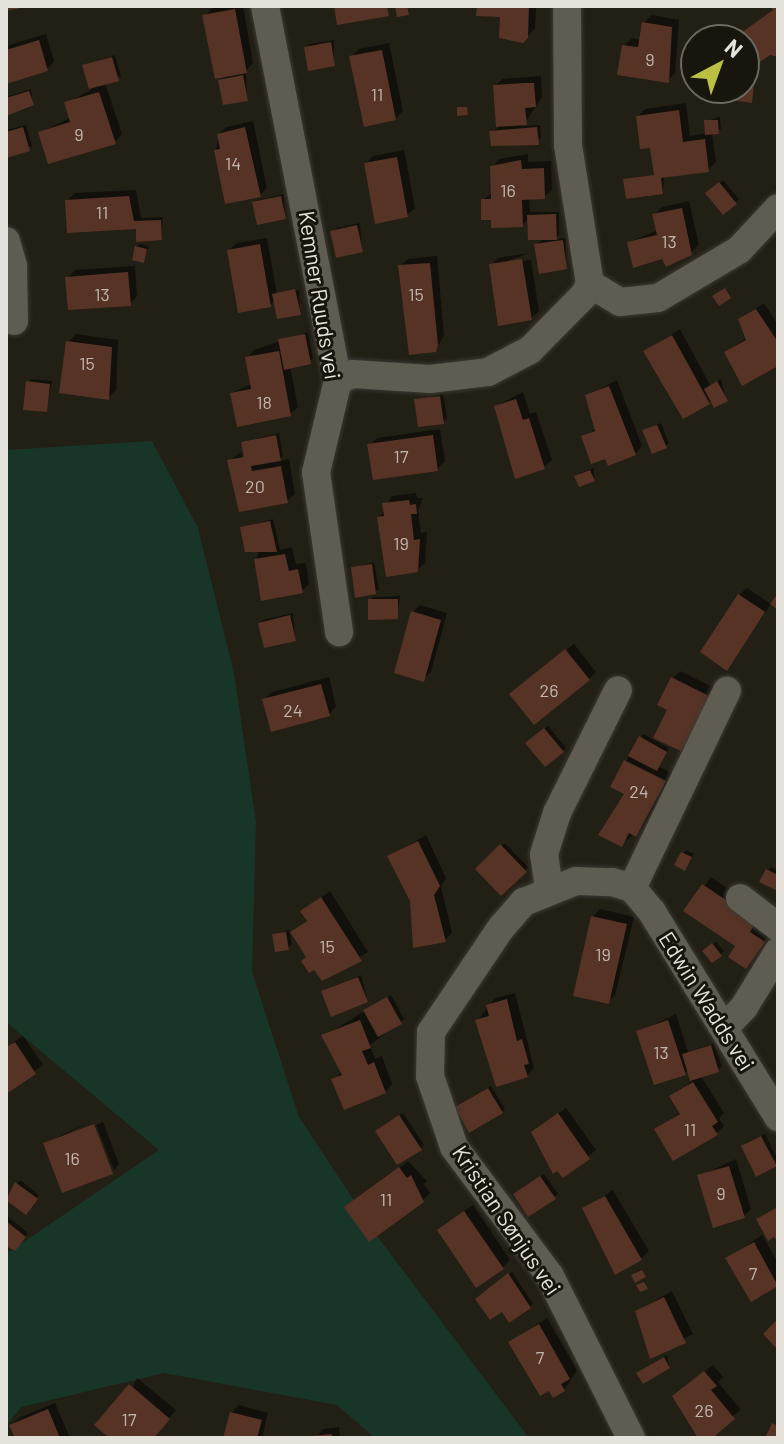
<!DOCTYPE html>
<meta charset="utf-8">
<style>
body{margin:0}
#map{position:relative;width:784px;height:1444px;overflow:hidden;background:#221f15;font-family:Barlow,sans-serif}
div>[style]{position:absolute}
.green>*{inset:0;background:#183627}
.shadow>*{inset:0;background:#0007}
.building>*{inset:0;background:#573325}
.roads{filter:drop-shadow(0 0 2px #3b3933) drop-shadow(0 0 2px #3b3933)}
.minor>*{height:28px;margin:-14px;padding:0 14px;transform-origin:14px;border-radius:14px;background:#5f5c51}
span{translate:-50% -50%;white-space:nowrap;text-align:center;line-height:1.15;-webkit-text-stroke:6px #18160c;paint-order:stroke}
.number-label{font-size:18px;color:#c1b6ae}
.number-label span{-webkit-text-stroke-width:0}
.street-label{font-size:22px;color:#e4e2db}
.frame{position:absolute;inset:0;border:8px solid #e4e2db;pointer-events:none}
.north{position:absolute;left:680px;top:24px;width:80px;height:80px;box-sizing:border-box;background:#18160c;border:2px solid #6a685f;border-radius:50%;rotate:41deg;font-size:22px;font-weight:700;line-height:32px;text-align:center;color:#e4e2db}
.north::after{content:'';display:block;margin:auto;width:28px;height:36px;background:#bbc045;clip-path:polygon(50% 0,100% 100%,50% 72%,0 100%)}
</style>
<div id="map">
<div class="green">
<i style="clip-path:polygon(152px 441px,198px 528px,234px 673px,256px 822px,252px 972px,299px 1117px,380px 1240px,529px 1438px,375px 1438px,337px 1405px,164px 1373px,21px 1407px,6px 1426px,6px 1254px,159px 1150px,6px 1022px,6px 450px)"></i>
</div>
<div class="shadow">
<i style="clip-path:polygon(243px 6px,253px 63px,246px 71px,247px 99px,220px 81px,226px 75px,205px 16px,212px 8px)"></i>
<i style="clip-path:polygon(479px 6px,536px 6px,535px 29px,523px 40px,502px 15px)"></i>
<i style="clip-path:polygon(652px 15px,679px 20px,675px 73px,668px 81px,624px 46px,632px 38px,641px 40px,644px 23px)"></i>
<i style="clip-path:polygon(46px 34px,54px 61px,47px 69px,6px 81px,6px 46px)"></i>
<i style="clip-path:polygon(334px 40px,334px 64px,306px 47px,310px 44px)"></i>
<i style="clip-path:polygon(389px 43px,403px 111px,395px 119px,351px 57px,359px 49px)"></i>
<i style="clip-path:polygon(115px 55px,121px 76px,105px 83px,122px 134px,115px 142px,41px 132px,70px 118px,66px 103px,91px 90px,84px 66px)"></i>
<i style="clip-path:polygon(744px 71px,757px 73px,751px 101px,720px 88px,744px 88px)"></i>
<i style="clip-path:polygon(541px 76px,542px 97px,523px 126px,540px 125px,541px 139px,491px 132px,498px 128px,495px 86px,502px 79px)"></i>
<i style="clip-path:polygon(31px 89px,32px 102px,6px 114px,6px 97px)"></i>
<i style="clip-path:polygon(686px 103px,690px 136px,707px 133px,706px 121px,720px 117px,721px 129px,712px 133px,716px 162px,708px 170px,664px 176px,663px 192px,625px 180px,656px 176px,652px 145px,638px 116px,645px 109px)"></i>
<i style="clip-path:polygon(253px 121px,267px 188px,260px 195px,216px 150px,219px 134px,226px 127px)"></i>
<i style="clip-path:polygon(26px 125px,32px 146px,6px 156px,6px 130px)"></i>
<i style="clip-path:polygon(404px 150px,415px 208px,407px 215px,366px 164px,373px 156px)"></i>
<i style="clip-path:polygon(528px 154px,528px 162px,551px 161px,552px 190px,544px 197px,529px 198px,530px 212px,559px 212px,559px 235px,554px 240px,566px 238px,566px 267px,537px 245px,544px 238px,529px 218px,522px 225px,493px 218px,483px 200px,493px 192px,492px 167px,499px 159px)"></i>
<i style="clip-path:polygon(723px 180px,739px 199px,724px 212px,708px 193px)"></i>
<i style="clip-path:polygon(136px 190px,141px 218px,163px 217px,161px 238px,137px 224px,67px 201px,75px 193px)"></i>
<i style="clip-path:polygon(284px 194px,285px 217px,255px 203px,258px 200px)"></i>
<i style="clip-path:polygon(689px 201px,699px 245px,679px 262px,668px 265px,663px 257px,630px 242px,658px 230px,654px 215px,662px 207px)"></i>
<i style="clip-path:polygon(360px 223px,362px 251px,333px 232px,336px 228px)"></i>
<i style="clip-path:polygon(267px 238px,277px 295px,299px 290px,300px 313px,275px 300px,270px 305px,229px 250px,237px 243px)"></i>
<i style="clip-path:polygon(140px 244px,149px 246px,143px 261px,136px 247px)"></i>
<i style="clip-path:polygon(529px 253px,497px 265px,531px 260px,539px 311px,531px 318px,491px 265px,498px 258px)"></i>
<i style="clip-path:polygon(437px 256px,444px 336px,435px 350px,400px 266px,408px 259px)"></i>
<i style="clip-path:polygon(135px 266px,137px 296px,130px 304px,67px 278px,75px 270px)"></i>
<i style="clip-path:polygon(764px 303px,778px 325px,778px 364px,726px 352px,748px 337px,740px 320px)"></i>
<i style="clip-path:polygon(680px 329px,710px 385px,721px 379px,726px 399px,708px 402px,645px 352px)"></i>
<i style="clip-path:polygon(308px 332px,313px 359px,290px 366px,298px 407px,290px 414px,232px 393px,252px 384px,247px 358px,254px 350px)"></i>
<i style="clip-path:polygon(76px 334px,118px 340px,116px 390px,108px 398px,68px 342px)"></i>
<i style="clip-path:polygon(31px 379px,52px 381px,46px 410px,28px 382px)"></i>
<i style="clip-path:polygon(617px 380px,642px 446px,635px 454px,606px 456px,584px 437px,596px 428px,587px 396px)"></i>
<i style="clip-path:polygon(523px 392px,530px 414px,536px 412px,552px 460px,544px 467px,496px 406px)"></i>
<i style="clip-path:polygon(443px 394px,447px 418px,443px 422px,416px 400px)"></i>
<i style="clip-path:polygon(661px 423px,669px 443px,665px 446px,645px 431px)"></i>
<i style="clip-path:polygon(440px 429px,445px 461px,437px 469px,370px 445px,377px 438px)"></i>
<i style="clip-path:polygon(279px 433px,283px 456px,277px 461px,289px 459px,295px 494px,287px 501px,229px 461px,241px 452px,245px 467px,243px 442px)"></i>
<i style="clip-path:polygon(594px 468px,594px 479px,577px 476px,580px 473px)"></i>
<i style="clip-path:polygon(416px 493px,417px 498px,423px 498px,418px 510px,421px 533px,427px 532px,425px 563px,417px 570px,380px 517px,392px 496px)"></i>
<i style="clip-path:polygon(273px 519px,280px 550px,292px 547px,296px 564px,306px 563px,309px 584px,302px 591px,256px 560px,260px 547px,242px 528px)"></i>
<i style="clip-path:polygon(374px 562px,379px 589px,375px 592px,353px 568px)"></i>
<i style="clip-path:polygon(747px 588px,771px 604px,727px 668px,739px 595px)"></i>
<i style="clip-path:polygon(400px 596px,397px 617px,370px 600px,373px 597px)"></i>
<i style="clip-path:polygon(420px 605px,447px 613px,431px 672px,423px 679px,413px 612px)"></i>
<i style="clip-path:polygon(293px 613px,295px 639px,260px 623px,263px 620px)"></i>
<i style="clip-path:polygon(574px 644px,596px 672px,589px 679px,519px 687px)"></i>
<i style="clip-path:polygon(680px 671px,717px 689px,681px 749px,670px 709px,673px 678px)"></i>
<i style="clip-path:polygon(329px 677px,336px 707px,329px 714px,264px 700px,272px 692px)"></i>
<i style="clip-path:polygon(548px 726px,566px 748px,546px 764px,528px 743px)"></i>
<i style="clip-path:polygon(643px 734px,669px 748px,659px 767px,672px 773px,643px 827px,621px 845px,626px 761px)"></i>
<i style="clip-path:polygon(426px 835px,446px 878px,441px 886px,452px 933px,445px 940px,412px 900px,389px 857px)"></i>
<i style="clip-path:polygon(505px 843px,528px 867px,501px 894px,477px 869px)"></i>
<i style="clip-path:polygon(686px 850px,694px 854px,685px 868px,677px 864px)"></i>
<i style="clip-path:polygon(771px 867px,778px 870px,775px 888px,768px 870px)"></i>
<i style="clip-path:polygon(711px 877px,763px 913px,770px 934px,746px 967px,738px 946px,686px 911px)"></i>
<i style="clip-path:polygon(330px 891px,368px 952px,322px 979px,292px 932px,308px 919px,303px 911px)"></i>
<i style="clip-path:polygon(600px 909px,634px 917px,615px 995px,608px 1002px,593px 917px)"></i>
<i style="clip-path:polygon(289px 930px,292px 945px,288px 948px,274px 935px)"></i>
<i style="clip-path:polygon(716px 942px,724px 951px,713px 960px,705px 951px)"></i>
<i style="clip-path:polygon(361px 975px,367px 1000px,323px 992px,327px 989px)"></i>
<i style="clip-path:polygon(515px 993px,534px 1068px,527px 1076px,478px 1020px,495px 998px)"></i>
<i style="clip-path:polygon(391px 995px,404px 1019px,370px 1045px,375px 1059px,382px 1056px,392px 1084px,385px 1092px,334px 1080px,342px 1071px,324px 1036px)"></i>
<i style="clip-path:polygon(676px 1014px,688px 1052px,714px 1043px,722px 1067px,701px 1076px,724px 1113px,719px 1118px,724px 1126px,717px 1133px,657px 1129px,681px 1112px,672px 1096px,692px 1081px,689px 1069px,685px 1073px,638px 1032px)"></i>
<i style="clip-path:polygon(23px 1036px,43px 1065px,6px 1092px,6px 1047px)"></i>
<i style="clip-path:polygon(491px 1086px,505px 1109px,501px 1112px,460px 1104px)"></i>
<i style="clip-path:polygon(566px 1108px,596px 1150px,563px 1176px,541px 1125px)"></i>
<i style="clip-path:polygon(403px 1113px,424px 1145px,421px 1148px,381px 1128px)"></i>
<i style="clip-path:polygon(91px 1121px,52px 1142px,112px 1172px,45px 1143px)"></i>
<i style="clip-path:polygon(103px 1122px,119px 1164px,114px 1170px,96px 1125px)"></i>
<i style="clip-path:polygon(765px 1134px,778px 1160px,776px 1165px,746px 1143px)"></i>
<i style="clip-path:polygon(736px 1159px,751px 1209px,744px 1216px,700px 1176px)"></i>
<i style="clip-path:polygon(408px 1161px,427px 1181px,424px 1184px,430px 1193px,423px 1200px,346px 1207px)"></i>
<i style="clip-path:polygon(544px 1174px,558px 1194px,554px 1197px,519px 1191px)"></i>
<i style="clip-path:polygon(20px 1180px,39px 1195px,26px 1213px,6px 1197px)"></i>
<i style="clip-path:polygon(613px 1190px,649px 1251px,641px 1259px,585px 1209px)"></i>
<i style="clip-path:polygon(473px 1205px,510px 1260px,502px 1268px,439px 1230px)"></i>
<i style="clip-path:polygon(8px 1217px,28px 1233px,18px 1245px,6px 1242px)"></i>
<i style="clip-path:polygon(762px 1235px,778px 1263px,778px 1284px,751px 1299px,728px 1258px)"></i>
<i style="clip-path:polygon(512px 1272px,533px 1304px,530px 1307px,503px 1309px,481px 1296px)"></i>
<i style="clip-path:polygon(672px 1291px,693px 1334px,651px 1356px,637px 1311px)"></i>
<i style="clip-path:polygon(547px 1318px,577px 1370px,564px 1390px,511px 1342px)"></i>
<i style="clip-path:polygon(667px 1355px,669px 1366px,642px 1370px)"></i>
<i style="clip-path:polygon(713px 1365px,723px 1377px,718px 1382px,741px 1410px,701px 1438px,683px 1389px)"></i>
<i style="clip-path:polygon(137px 1378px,176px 1410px,153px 1438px,112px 1438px)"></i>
<i style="clip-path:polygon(55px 1403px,70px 1438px,17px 1438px,11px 1425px,19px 1418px)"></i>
<i style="clip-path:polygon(239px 1405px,268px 1413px,262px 1438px,225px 1438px,231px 1413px)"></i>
<i style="clip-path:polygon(339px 1427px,340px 1437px,355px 1438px,316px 1438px,323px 1429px)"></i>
</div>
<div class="building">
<i style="clip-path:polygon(6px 6px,26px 6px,26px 7px,6px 11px)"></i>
<i style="clip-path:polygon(334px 6px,387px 6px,389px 16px,337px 25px)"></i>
<i style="clip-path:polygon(395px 6px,407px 6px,409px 15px,397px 17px)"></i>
<i style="clip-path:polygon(477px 6px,529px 6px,528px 38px,523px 43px,499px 38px,500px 17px,476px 16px)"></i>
<i style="clip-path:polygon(770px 6px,778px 6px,778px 57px,770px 55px,757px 64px,737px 36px,773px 10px)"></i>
<i style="clip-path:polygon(235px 9px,247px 73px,215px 79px,202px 15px)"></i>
<i style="clip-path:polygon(642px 22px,672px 27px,669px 83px,617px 75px,622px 45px,638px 47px)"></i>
<i style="clip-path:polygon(39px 40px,48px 71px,6px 84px,6px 50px)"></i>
<i style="clip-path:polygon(331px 42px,335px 66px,308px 71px,304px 47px)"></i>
<i style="clip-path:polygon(382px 50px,396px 120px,364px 127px,349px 56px)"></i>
<i style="clip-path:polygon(112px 57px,119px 81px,89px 89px,82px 65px)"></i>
<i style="clip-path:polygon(744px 74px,755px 76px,752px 103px,717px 98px,718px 88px,744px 88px)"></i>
<i style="clip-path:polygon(243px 75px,248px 101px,223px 105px,218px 80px)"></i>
<i style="clip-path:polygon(524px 83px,534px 83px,536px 107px,525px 108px,527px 125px,496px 127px,493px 85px)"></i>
<i style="clip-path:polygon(29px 91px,34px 105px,6px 116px,6px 98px)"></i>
<i style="clip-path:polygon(99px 92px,116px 144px,48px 164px,38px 132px,70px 122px,64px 102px)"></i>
<i style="clip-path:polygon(457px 107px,467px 107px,468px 115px,457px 116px)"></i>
<i style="clip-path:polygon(679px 110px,683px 142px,705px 139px,709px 172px,661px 178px,663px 194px,626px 199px,623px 179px,654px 175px,650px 148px,640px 149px,636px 116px)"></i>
<i style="clip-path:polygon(704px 120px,718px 120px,719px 134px,705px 135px)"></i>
<i style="clip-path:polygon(23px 127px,30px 151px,6px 158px,6px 132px)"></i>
<i style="clip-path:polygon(245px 127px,261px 197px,225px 204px,214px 150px,220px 149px,217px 134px)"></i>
<i style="clip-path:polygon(537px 127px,539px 145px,491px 146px,489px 131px)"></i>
<i style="clip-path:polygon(397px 157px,408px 217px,375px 224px,364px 163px)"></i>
<i style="clip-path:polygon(521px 160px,522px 169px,544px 168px,545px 199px,522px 200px,523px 227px,491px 228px,491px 220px,481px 220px,481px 199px,491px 199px,490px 166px)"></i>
<i style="clip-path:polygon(719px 182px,737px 204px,723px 215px,705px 193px)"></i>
<i style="clip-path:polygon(129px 196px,134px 221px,161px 220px,162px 240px,136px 242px,136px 229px,67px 233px,65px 200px)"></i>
<i style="clip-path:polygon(281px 196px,286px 219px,257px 225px,252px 202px)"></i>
<i style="clip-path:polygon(682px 208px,692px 255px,666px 267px,662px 259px,633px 268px,627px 242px,657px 235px,652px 214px)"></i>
<i style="clip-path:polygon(556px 214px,557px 240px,528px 240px,527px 215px)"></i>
<i style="clip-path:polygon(357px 225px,363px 252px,336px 258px,330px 231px)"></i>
<i style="clip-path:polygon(563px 240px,567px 269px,539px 274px,534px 244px)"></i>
<i style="clip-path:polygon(260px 244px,271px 307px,238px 313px,227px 250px)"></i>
<i style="clip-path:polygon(135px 246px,147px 249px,144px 263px,132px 260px)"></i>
<i style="clip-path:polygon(522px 259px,532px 320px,498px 326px,489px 264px)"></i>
<i style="clip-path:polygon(430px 263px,438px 345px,436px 352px,409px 355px,398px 265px)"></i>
<i style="clip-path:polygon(128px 272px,131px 306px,68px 310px,65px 277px)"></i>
<i style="clip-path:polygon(725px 288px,731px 298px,719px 306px,712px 296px)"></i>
<i style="clip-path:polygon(295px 289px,301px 315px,277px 319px,272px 294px)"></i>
<i style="clip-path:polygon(756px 309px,778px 342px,778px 366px,742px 386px,724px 352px,746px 340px,738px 319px)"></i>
<i style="clip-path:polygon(305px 334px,311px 364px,284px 370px,278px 339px)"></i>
<i style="clip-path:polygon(672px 335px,710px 404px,683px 419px,643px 351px)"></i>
<i style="clip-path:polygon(66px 341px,112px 347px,109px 400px,59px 393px)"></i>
<i style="clip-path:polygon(279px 351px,291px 416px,237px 427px,230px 393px,251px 389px,245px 357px)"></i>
<i style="clip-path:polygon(26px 381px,50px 384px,47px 412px,23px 410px)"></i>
<i style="clip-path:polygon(717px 381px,728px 401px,714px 408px,704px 389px)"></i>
<i style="clip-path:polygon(609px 386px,636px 455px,608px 466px,605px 459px,591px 464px,581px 436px,595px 431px,585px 395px)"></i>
<i style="clip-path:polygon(440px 396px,444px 424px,418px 427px,414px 399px)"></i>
<i style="clip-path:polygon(516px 399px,523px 420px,529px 418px,545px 469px,515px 479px,494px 406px)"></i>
<i style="clip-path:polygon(657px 425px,667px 448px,652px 454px,642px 430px)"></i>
<i style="clip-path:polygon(276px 435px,281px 461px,251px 466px,252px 471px,281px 466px,288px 503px,239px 512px,227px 460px,244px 457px,241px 442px)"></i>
<i style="clip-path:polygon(433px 435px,438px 471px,373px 480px,367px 444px)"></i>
<i style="clip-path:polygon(590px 470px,595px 481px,579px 487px,574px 476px)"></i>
<i style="clip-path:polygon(409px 500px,410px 505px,416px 504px,417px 514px,411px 514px,414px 540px,420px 539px,418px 572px,386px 577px,377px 517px,384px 516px,382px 503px)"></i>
<i style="clip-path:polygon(270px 521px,277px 552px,245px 552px,240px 527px)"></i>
<i style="clip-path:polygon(285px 554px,289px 571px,298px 569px,303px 593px,261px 601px,254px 559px)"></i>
<i style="clip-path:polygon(372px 564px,376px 594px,355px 598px,351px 567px)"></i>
<i style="clip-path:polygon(778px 593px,778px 610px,770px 604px)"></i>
<i style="clip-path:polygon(738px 594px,765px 612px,727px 671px,700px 652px)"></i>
<i style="clip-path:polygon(368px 599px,398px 599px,398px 619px,368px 620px)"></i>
<i style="clip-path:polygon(411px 611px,441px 620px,424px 682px,394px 673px)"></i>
<i style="clip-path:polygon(290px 615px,296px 641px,264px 648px,258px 623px)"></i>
<i style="clip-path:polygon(565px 649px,590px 680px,534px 725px,509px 694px)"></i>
<i style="clip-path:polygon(671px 677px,711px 697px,681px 751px,653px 738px,667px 710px,657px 705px)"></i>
<i style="clip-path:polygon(321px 684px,330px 716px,271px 732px,262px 699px)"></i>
<i style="clip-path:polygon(544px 728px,564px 752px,545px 767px,525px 743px)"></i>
<i style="clip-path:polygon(639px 736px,667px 752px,657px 771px,628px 756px)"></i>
<i style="clip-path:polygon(624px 760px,666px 781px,636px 837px,629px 833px,622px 847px,598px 835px,624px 794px,610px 787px)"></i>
<i style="clip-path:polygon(418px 841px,440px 886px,434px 895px,446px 942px,413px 948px,410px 901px,387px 856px)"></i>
<i style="clip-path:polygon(500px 844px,527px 872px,501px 896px,475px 869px)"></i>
<i style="clip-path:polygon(681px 852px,692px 857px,685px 871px,674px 865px)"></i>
<i style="clip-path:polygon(766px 869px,778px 875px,776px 890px,759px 882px)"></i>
<i style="clip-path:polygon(702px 884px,757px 921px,750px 932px,765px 942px,746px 969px,728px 957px,735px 946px,683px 911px)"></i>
<i style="clip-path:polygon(321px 897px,362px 961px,322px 981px,314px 970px,309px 973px,301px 961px,306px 957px,290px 932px,307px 921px,300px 911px)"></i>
<i style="clip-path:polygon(591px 916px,627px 924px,609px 1004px,573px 996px)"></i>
<i style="clip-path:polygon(286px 932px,289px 950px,275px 952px,272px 934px)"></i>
<i style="clip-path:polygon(712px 943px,722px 956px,712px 963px,702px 951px)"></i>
<i style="clip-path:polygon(358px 977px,368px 1002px,331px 1017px,321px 991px)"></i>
<i style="clip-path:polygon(387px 997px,402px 1024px,378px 1037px,363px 1010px)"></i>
<i style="clip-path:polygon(507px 999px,517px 1041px,522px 1039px,529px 1064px,524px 1065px,528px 1077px,496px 1087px,475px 1020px,489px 1016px,486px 1005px)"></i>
<i style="clip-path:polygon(360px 1020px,371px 1048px,362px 1051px,368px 1065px,374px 1062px,386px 1093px,344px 1110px,331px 1079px,342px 1075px,321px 1035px)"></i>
<i style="clip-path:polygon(668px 1020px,686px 1075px,654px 1085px,636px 1031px)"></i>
<i style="clip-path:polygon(15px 1042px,36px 1074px,6px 1094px,6px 1047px)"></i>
<i style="clip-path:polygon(711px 1045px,719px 1072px,690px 1081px,682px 1054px)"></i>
<i style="clip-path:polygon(693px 1082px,718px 1122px,712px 1126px,718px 1135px,673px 1161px,654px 1129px,680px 1114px,669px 1096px)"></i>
<i style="clip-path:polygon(488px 1088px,503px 1113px,469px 1133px,455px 1107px)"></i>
<i style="clip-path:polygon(558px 1113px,590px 1159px,563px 1178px,557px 1171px,553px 1174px,531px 1132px)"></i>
<i style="clip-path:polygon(399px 1115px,422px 1150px,397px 1165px,375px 1131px)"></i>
<i style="clip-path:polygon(94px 1124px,113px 1174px,62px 1193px,43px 1143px)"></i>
<i style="clip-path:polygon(761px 1136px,777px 1166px,756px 1177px,741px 1146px)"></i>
<i style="clip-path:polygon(729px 1166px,745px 1218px,713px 1228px,697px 1175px)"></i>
<i style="clip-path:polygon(399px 1167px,407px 1178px,411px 1175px,424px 1202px,369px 1242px,344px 1207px)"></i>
<i style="clip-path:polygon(540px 1176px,556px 1199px,528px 1217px,513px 1194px)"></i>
<i style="clip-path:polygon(15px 1182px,38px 1199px,26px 1215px,6px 1200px)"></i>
<i style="clip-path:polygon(605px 1196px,642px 1260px,615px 1275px,582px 1208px)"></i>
<i style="clip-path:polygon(778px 1207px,778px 1243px,774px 1237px,768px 1241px,756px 1219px)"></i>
<i style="clip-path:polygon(464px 1211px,504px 1269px,476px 1288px,437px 1230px)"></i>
<i style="clip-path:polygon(6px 1221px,26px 1237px,15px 1251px,6px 1246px)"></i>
<i style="clip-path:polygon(754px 1242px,778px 1286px,751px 1302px,725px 1258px)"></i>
<i style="clip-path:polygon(642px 1270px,646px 1277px,635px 1283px,631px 1275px)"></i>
<i style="clip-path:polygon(508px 1273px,531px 1308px,509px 1323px,502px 1312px,490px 1320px,475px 1299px)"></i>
<i style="clip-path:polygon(644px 1282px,648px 1289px,640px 1292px,636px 1285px)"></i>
<i style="clip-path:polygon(664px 1297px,686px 1343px,650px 1359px,635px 1311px)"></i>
<i style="clip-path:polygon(778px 1319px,778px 1350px,763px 1334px)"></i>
<i style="clip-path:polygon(539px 1324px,570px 1379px,561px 1384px,565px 1391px,553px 1398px,549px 1391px,540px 1396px,508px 1342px)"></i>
<i style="clip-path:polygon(664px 1357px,670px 1368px,643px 1384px,636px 1373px)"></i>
<i style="clip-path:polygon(704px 1371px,717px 1386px,711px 1390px,735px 1419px,716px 1435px,719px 1438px,698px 1438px,672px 1396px)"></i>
<i style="clip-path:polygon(129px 1384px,170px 1419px,154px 1438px,109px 1438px,94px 1425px)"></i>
<i style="clip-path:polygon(48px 1409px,60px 1438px,15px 1438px,9px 1425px)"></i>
<i style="clip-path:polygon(230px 1412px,262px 1420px,257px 1438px,223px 1438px)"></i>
<i style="clip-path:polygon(772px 1423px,778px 1426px,778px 1438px,765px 1438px)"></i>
<i style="clip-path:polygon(332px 1434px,332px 1438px,311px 1438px,311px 1436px)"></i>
</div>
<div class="roads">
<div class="minor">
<i style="left:265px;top:6px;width:381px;rotate:79deg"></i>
<i style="left:338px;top:380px;width:95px;rotate:103.4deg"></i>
<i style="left:316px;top:472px;width:162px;rotate:81.8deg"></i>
<i style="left:6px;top:241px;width:26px;rotate:74deg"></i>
<i style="left:13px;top:266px;width:55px;rotate:89deg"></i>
<i style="left:590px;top:284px;width:35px;rotate:31deg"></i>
<i style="left:620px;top:302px;width:38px;rotate:-6deg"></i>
<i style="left:658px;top:298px;width:94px;rotate:-30.7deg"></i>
<i style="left:739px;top:250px;width:57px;rotate:-47.1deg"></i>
<i style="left:338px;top:380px;width:16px;rotate:-22deg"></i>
<i style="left:353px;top:374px;width:77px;rotate:3.7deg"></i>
<i style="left:430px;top:379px;width:58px;rotate:-6.9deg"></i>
<i style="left:488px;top:372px;width:47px;rotate:-27.6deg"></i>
<i style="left:530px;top:350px;width:77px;rotate:-45.5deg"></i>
<i style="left:584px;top:295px;width:13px;rotate:-61deg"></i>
<i style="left:590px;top:284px;width:141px;rotate:-99deg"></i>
<i style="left:568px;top:145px;width:139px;rotate:-90.4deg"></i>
<i style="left:632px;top:888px;width:219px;rotate:-64.3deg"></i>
<i style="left:549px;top:889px;width:35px;rotate:-98deg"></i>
<i style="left:544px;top:854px;width:43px;rotate:-72.4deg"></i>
<i style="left:557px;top:813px;width:137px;rotate:-63.6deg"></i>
<i style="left:740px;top:898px;width:48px;rotate:37.3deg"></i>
<i style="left:724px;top:1028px;width:29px;rotate:-46deg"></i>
<i style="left:744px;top:1007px;width:65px;rotate:-58.3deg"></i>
<i style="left:631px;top:1438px;width:181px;rotate:-116.6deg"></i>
<i style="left:550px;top:1276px;width:161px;rotate:-126.7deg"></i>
<i style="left:454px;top:1147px;width:75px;rotate:-108.7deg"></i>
<i style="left:430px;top:1076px;width:44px;rotate:-88.7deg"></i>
<i style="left:431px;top:1032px;width:125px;rotate:-56.1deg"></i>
<i style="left:501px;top:928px;width:35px;rotate:-49deg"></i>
<i style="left:524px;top:902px;width:56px;rotate:-22deg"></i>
<i style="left:576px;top:881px;width:36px;rotate:2deg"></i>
<i style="left:612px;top:882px;width:21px;rotate:17deg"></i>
<i style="left:632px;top:888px;width:31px;rotate:50deg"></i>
<i style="left:652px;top:912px;width:241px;rotate:58.4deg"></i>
</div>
</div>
<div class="number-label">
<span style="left:650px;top:59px">9</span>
<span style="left:377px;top:94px">11</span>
<span style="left:79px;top:134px">9</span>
<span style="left:233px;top:163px">14</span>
<span style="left:508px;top:190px">16</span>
<span style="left:102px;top:212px">11</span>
<span style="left:669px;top:241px">13</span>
<span style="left:102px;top:294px">13</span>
<span style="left:416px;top:294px">15</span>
<span style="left:87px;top:363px">15</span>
<span style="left:264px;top:402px">18</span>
<span style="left:401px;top:456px">17</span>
<span style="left:255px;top:486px">20</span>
<span style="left:401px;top:543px">19</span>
<span style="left:549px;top:690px">26</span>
<span style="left:293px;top:710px">24</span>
<span style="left:639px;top:791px">24</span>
<span style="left:327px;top:946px">15</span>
<span style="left:603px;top:954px">19</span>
<span style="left:661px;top:1052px">13</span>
<span style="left:690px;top:1129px">11</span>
<span style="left:72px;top:1158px">16</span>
<span style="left:721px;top:1193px">9</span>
<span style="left:386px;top:1199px">11</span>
<span style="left:753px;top:1273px">7</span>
<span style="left:540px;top:1357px">7</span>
<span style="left:704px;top:1410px">26</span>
<span style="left:129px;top:1419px">17</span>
</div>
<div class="street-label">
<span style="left:320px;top:295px;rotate:81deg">Kemner Ruuds vei</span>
<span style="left:707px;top:1001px;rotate:58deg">Edwin Wadds vei</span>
<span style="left:507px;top:1220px;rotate:56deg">Kristian Sønjus vei</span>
</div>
<div class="frame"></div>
<div class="north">N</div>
</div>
